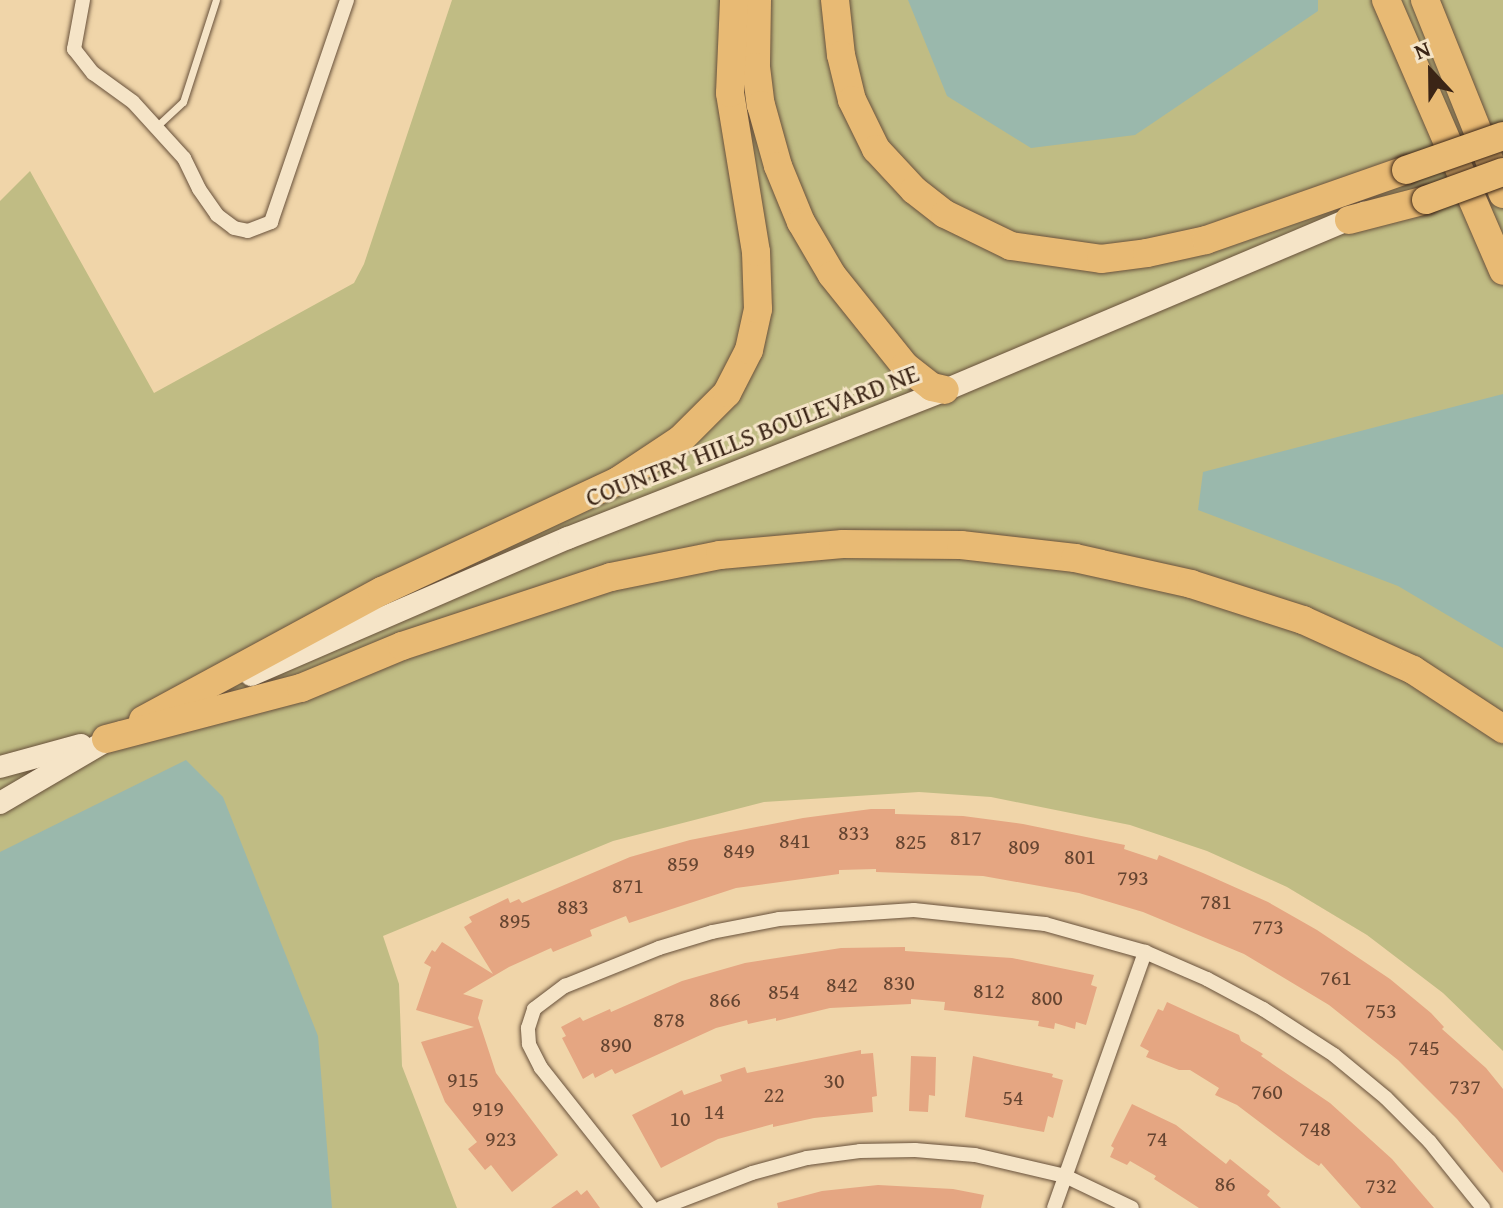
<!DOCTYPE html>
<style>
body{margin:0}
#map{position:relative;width:1503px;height:1208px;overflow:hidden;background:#f0d5a9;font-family:"Gentium Book Plus",serif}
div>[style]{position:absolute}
.green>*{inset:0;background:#c0bc84}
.water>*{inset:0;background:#9ab8ac}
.building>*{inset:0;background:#e5a682}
.roads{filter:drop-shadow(0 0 2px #68513b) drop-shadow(0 0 2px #68513b)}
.service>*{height:7px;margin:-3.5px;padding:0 3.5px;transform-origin:3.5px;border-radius:3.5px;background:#f5e4c7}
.minor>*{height:14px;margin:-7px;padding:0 7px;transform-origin:7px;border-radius:7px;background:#f5e4c7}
.secondary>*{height:22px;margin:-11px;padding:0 11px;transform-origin:11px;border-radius:11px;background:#f5e4c7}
.motorway>*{height:28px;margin:-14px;padding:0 14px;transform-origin:14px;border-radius:14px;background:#e8ba74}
.bridges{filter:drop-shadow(0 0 2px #3b2516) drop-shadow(0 0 2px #3b2516)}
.motorway-bridge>*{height:28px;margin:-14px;padding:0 14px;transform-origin:14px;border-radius:14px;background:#e8ba74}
span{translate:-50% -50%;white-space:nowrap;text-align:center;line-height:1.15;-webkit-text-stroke:6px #f5e4c7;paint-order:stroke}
.number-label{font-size:22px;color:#664531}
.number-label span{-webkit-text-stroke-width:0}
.street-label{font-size:26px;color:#3b2516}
.north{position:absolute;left:1391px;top:32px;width:80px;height:80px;-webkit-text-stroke:6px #f5e4c7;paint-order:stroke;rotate:338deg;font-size:22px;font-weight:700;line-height:32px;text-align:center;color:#3b2516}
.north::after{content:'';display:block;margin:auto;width:28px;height:36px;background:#3b2516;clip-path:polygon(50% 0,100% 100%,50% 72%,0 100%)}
</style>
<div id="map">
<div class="green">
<i style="clip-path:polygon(452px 0,1503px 0,1503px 1051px,1443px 993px,1367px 935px,1287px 887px,1207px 851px,1130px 825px,991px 797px,919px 792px,764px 802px,613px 841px,383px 936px,399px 984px,402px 1066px,457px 1208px,0 1208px,0 201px,30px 171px,154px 393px,354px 283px,364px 264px)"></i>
</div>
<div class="water">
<i style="clip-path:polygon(908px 0,1318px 0,1318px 11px,1135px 135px,1031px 148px,947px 96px)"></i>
<i style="clip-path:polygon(1503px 394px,1503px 648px,1398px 586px,1198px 510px,1203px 472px)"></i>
<i style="clip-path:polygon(186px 760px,223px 797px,318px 1036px,332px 1208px,0 1208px,0 852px)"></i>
</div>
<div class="building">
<i style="clip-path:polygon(871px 809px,895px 809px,895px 814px,963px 816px,1023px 824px,1125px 845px,1124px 849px,1157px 860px,1159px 855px,1203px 873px,1268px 902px,1317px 930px,1390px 979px,1431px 1013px,1444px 1027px,1442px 1029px,1486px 1068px,1503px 1089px,1503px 1173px,1457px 1119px,1398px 1060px,1329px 1005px,1244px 954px,1143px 912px,1079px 893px,983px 876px,876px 872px,876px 869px,839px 870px,839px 874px,736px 888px,629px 923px,626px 916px,590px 930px,592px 936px,553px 952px,551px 948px,509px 967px,463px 994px,483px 1000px,478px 1018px,496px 1073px,558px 1155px,512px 1192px,491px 1165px,485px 1170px,468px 1149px,477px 1142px,445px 1102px,421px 1042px,474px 1027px,416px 1010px,431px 967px,424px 963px,432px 950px,435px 952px,442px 942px,493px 974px,464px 927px,472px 922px,469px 917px,508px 898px,510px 903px,519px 899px,522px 903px,630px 857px,690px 840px,803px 818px)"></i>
<i style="clip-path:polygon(905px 947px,905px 951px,1012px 958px,1094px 975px,1091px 985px,1097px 987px,1086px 1025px,1076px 1022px,1075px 1029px,1055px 1023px,1054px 1029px,1038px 1026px,1039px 1021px,944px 1010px,945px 1002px,911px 999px,911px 1004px,830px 1008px,776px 1021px,776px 1018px,748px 1024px,747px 1020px,716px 1028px,615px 1074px,612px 1069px,595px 1078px,593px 1073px,583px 1079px,562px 1038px,566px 1036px,561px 1027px,580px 1017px,583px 1021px,610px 1009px,611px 1012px,682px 981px,745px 963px,841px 948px)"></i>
<i style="clip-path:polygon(1167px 1002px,1239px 1035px,1241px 1041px,1263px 1054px,1261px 1056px,1330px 1103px,1392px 1159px,1434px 1208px,1361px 1208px,1321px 1163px,1319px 1166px,1307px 1158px,1237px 1105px,1215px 1095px,1219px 1088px,1190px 1070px,1179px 1070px,1146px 1057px,1149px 1051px,1140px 1046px,1158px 1009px,1163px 1011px)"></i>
<i style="clip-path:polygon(861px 1050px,861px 1054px,873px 1053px,877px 1096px,872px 1097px,873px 1112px,814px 1118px,773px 1127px,773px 1124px,718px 1139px,661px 1168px,632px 1115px,682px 1090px,684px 1095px,722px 1081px,720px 1075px,745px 1067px,747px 1073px)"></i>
<i style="clip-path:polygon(911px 1056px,936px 1057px,935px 1096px,929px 1095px,928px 1112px,909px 1111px)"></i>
<i style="clip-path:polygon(973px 1056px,1053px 1074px,1052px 1077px,1063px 1080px,1053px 1118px,1048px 1116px,1044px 1132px,965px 1117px)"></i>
<i style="clip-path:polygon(1132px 1104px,1176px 1125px,1226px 1164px,1230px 1159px,1270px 1191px,1267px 1195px,1281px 1208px,1199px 1208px,1154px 1179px,1156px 1176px,1130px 1161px,1127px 1165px,1110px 1157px,1114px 1148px,1111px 1146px)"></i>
<i style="clip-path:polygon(878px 1185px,953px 1189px,984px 1195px,981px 1208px,778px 1208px,777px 1203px,822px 1191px)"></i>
<i style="clip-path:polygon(577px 1190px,581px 1195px,587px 1190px,600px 1208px,551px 1208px)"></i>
</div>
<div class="roads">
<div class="service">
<i style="left:157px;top:126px;width:35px;rotate:-43deg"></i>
<i style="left:183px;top:102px;width:107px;rotate:-72.1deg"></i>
</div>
<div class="minor">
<i style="left:83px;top:0;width:50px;rotate:100.4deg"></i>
<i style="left:74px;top:49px;width:31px;rotate:52deg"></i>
<i style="left:93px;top:73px;width:49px;rotate:35.9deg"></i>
<i style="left:133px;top:102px;width:76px;rotate:47.7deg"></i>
<i style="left:184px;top:158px;width:34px;rotate:64deg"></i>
<i style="left:199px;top:189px;width:32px;rotate:55deg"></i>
<i style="left:217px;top:215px;width:21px;rotate:37deg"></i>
<i style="left:234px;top:228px;width:14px;rotate:12deg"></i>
<i style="left:248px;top:231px;width:25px;rotate:-21deg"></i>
<i style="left:271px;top:222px;width:235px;rotate:-71.1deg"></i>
<i style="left:652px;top:1208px;width:179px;rotate:-128.4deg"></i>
<i style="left:541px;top:1068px;width:27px;rotate:-117deg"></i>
<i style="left:529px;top:1044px;width:16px;rotate:-94deg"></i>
<i style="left:528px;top:1028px;width:20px;rotate:-72deg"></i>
<i style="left:534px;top:1009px;width:39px;rotate:-37deg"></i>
<i style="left:565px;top:986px;width:101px;rotate:-22deg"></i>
<i style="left:659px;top:948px;width:55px;rotate:-16.8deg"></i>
<i style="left:712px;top:932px;width:68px;rotate:-11deg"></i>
<i style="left:779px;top:919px;width:135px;rotate:-3.8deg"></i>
<i style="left:914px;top:910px;width:132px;rotate:6.1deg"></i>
<i style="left:1045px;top:924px;width:104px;rotate:15.6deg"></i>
<i style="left:1145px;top:952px;width:68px;rotate:23.5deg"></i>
<i style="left:1207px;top:979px;width:64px;rotate:28.2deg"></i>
<i style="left:1263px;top:1009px;width:85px;rotate:32.9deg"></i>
<i style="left:1334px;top:1055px;width:67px;rotate:39.6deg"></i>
<i style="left:1386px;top:1098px;width:62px;rotate:45deg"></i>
<i style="left:1430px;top:1142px;width:85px;rotate:51.2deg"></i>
<i style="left:661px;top:1208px;width:97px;rotate:-21deg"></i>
<i style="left:752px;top:1173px;width:57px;rotate:-15.3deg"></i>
<i style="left:807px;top:1158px;width:53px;rotate:-7.5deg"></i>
<i style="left:860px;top:1151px;width:55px;rotate:-1deg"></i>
<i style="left:915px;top:1150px;width:60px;rotate:4.8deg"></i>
<i style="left:975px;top:1155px;width:92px;rotate:13.1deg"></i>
<i style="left:1065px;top:1176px;width:74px;rotate:25.5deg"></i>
<i style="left:1054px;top:1208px;width:272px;rotate:-70.4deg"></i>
</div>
<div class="secondary">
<i style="left:251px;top:675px;width:345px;rotate:-23.4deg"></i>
<i style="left:568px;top:538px;width:405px;rotate:-21.4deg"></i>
<i style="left:945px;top:390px;width:455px;rotate:-22.9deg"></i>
<i style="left:0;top:767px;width:84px;rotate:-15.2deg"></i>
<i style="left:0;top:803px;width:140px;rotate:-30.4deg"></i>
</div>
<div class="motorway">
<i style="left:757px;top:0;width:67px;rotate:90.9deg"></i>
<i style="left:756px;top:67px;width:38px;rotate:83deg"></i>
<i style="left:761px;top:105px;width:63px;rotate:74.4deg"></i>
<i style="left:778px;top:166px;width:61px;rotate:67.7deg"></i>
<i style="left:801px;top:222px;width:61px;rotate:59.7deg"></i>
<i style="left:832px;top:275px;width:117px;rotate:51.3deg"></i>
<i style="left:905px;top:366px;width:34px;rotate:38deg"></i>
<i style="left:932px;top:387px;width:13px;rotate:13deg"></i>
<i style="left:835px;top:0;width:55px;rotate:83.8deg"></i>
<i style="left:841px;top:55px;width:46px;rotate:76.3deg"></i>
<i style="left:852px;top:100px;width:55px;rotate:63.9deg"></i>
<i style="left:876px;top:149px;width:56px;rotate:47.2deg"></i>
<i style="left:914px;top:190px;width:39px;rotate:38deg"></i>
<i style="left:945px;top:214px;width:73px;rotate:25.9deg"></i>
<i style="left:1011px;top:246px;width:91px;rotate:8.2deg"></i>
<i style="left:1101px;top:259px;width:46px;rotate:-7.4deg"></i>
<i style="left:1147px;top:253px;width:60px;rotate:-12.4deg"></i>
<i style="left:1206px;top:240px;width:212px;rotate:-19.3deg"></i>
<i style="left:1386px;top:0;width:295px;rotate:66.6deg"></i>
<i style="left:1425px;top:0;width:209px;rotate:68.1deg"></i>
<i style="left:1349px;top:220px;width:80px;rotate:-14.6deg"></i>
<i style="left:143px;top:720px;width:272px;rotate:-28.4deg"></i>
<i style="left:382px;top:591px;width:260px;rotate:-25deg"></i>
<i style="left:618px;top:481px;width:76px;rotate:-33.7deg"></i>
<i style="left:681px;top:439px;width:65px;rotate:-45deg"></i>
<i style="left:727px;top:393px;width:48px;rotate:-62.9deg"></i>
<i style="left:749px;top:350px;width:42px;rotate:-77.6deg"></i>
<i style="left:758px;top:309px;width:57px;rotate:-92deg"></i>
<i style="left:756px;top:252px;width:161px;rotate:-99.3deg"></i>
<i style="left:730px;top:93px;width:93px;rotate:-87.5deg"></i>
<i style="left:106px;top:739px;width:202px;rotate:-14.7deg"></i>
<i style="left:301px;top:688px;width:109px;rotate:-22.6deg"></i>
<i style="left:402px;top:646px;width:220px;rotate:-18.3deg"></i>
<i style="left:611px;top:577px;width:111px;rotate:-11.4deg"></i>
<i style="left:720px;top:555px;width:123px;rotate:-5.1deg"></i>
<i style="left:843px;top:544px;width:118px;rotate:0.5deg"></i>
<i style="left:961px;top:545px;width:115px;rotate:6.5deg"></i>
<i style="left:1075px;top:558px;width:119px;rotate:12.6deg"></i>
<i style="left:1191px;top:584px;width:118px;rotate:17.8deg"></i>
<i style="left:1303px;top:620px;width:121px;rotate:24.4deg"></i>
<i style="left:1413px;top:670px;width:108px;rotate:33.2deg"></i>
</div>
</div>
<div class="bridges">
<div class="motorway-bridge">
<i style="left:1406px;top:170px;width:103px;rotate:-19.3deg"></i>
<i style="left:1426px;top:200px;width:82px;rotate:-20deg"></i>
</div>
</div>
<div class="number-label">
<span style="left:854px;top:833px">833</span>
<span style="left:966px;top:838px">817</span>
<span style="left:795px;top:841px">841</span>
<span style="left:911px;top:842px">825</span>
<span style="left:1024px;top:847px">809</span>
<span style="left:739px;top:851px">849</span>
<span style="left:1080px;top:857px">801</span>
<span style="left:683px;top:864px">859</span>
<span style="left:1133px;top:878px">793</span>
<span style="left:628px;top:886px">871</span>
<span style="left:1216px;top:902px">781</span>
<span style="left:573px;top:907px">883</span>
<span style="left:515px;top:921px">895</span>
<span style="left:1268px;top:927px">773</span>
<span style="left:1336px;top:978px">761</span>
<span style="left:899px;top:983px">830</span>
<span style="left:842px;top:985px">842</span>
<span style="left:989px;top:991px">812</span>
<span style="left:784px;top:992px">854</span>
<span style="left:1047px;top:998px">800</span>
<span style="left:725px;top:1000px">866</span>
<span style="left:1381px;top:1011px">753</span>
<span style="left:669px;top:1020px">878</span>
<span style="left:616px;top:1045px">890</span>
<span style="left:1424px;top:1048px">745</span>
<span style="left:463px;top:1080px">915</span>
<span style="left:834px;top:1081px">30</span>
<span style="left:1465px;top:1087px">737</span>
<span style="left:1267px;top:1092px">760</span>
<span style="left:774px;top:1095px">22</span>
<span style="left:1013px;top:1098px">54</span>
<span style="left:488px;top:1109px">919</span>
<span style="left:714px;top:1112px">14</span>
<span style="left:680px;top:1119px">10</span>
<span style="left:1315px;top:1129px">748</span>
<span style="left:501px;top:1139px">923</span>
<span style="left:1157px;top:1139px">74</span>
<span style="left:1225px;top:1184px">86</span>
<span style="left:1381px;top:1186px">732</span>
</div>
<div class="street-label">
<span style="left:752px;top:435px;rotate:-21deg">COUNTRY HILLS BOULEVARD NE</span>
</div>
<div class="north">N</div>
</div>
